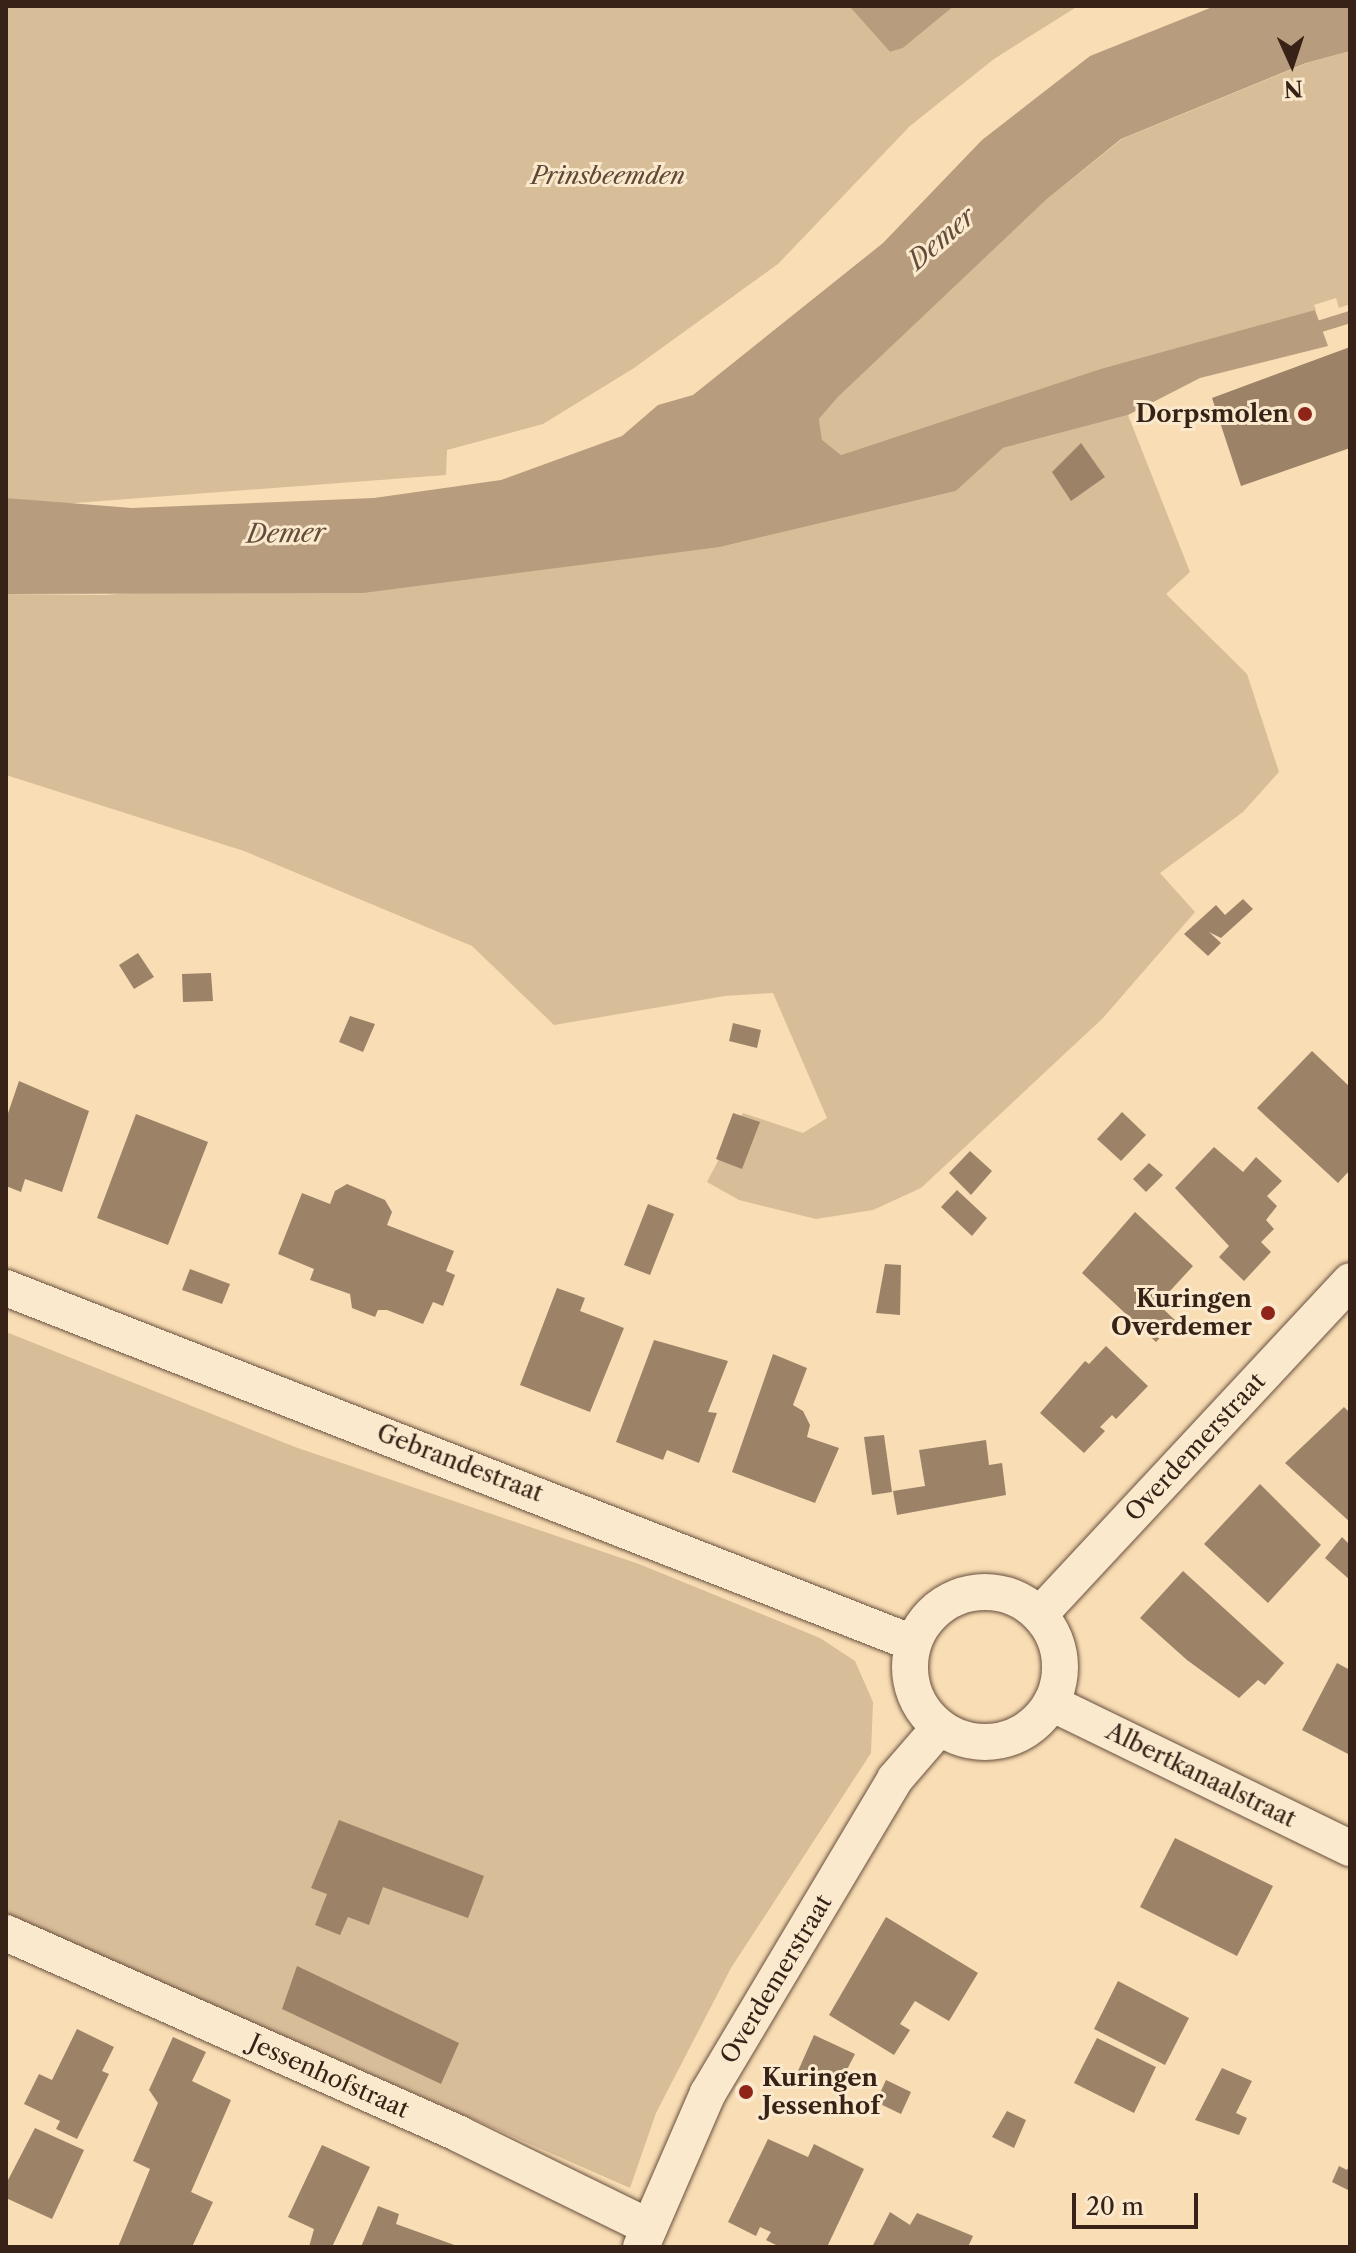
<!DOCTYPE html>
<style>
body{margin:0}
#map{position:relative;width:1356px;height:2253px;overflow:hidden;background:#f9ddb4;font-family:"Libre Caslon Text",serif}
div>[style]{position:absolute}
.green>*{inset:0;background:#d8bd99}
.water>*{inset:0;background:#b79d7e}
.stream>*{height:12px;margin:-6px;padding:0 6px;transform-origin:6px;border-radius:6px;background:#b79d7e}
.building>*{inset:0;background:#9c8368}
.roads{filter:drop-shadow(0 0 2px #68503e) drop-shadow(0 0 2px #68503e)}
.minor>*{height:36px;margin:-18px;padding:0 18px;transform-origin:18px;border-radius:18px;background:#fbe9ce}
.minor>.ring{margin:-18px;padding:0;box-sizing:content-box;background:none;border:36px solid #fbe9ce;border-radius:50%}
.dots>*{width:22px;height:22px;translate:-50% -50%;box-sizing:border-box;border:4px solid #fbe9ce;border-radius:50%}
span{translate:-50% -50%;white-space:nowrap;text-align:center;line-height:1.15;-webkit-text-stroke:6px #fbe9ce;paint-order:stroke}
.park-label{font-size:24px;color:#604837;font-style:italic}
.poi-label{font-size:24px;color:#382116;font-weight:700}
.right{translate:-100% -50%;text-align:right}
.left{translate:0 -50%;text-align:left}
.street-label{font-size:24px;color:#382116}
.water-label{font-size:26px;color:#644c3a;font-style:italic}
.frame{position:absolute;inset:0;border:8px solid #382116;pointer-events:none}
.north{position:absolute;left:1252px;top:24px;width:80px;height:80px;-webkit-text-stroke:6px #fbe9ce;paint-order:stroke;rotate:177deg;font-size:22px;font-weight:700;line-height:32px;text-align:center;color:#382116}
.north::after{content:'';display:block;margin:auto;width:28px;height:36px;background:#382116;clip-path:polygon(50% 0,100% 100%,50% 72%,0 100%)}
.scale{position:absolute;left:1072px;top:2193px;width:126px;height:36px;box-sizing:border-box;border:4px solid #382116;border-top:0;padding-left:10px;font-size:24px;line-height:28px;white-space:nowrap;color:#382116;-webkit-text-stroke:6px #fbe9ce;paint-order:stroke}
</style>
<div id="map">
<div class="green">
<i style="clip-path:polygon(6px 6px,849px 6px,890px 52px,903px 48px,954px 6px,1078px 6px,994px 59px,910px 126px,778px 264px,634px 368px,543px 424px,447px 450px,446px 475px,62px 504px,6px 498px)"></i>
<i style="clip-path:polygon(1350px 51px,1350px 304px,1339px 308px,1336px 298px,1314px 305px,1316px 310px,1100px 369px,841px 455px,822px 441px,819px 419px,838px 397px,1047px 199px,1122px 139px,1307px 63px)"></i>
<i style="clip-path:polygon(1128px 415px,1190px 572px,1166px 594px,1247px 674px,1279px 772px,1243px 812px,1160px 873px,1195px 912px,1103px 1018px,921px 1188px,873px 1210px,816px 1219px,739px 1200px,707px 1182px,743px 1113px,803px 1133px,827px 1118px,773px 993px,725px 996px,554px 1025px,472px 946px,244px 851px,6px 775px,6px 594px,105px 595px,720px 547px,956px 491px,1003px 448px)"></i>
<i style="clip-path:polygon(6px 1332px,295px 1447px,639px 1564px,820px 1638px,855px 1661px,873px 1702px,871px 1753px,731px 1968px,656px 2113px,630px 2188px,6px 1914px)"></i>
</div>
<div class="water">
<i style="clip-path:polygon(849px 6px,954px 6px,903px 48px,890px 52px)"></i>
<i style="clip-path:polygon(1215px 6px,1350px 6px,1350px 51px,1306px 63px,1121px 139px,1047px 199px,838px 397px,819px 419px,822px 440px,841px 455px,1100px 369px,1315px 310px,1328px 346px,1200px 378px,1128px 415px,1003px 448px,956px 491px,720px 547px,363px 593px,6px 594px,6px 498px,132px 508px,374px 498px,501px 480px,622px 436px,658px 405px,693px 395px,883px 243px,982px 140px,1090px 56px)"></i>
</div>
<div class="stream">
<i style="left:1308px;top:330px;width:44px;rotate:-17.2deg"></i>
</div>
<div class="building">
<i style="clip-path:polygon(1350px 347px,1350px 448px,1241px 486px,1212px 398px)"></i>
<i style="clip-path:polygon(1081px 443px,1105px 477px,1071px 501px,1052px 472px)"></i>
<i style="clip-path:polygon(1243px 899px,1253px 909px,1221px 938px,1209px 932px,1221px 943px,1208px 956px,1184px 934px,1216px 905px,1225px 915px)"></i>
<i style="clip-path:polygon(138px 953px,154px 977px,134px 989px,119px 965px)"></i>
<i style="clip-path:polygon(211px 973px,213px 1001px,183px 1002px,182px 974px)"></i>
<i style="clip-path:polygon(350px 1016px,375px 1024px,363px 1052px,339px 1042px)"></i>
<i style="clip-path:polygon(733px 1023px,761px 1030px,757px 1048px,729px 1041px)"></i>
<i style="clip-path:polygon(1312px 1051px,1350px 1087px,1350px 1170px,1338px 1183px,1257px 1108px)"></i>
<i style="clip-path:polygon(19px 1081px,89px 1111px,62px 1192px,25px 1179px,21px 1192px,6px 1186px,6px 1119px)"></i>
<i style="clip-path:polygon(1122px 1112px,1146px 1135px,1121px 1161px,1097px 1139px)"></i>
<i style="clip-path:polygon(733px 1113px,760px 1122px,742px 1169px,716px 1159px)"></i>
<i style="clip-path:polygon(136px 1114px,208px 1142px,168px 1245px,97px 1218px)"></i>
<i style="clip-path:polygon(1214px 1147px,1243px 1172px,1256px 1157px,1282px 1181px,1267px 1196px,1277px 1206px,1266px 1220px,1274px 1229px,1261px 1242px,1271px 1252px,1244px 1281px,1219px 1257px,1229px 1246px,1175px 1188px)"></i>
<i style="clip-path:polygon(970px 1151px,992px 1171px,971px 1195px,949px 1173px)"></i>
<i style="clip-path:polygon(1149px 1163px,1163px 1175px,1146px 1192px,1133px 1179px)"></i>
<i style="clip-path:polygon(347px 1184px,385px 1200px,392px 1212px,387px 1225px,454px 1251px,446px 1271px,455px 1275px,443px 1306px,433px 1302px,423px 1324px,387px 1310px,378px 1310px,375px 1317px,352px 1308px,350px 1294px,310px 1280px,314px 1269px,278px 1254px,302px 1193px,330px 1204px,335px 1191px)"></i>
<i style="clip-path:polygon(957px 1190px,987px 1218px,972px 1236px,941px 1207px)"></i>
<i style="clip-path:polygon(648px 1204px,674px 1214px,650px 1275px,624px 1265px)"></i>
<i style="clip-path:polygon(1135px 1212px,1193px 1266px,1158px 1304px,1176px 1321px,1156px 1342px,1082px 1273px)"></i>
<i style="clip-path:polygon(885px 1264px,901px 1265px,900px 1315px,876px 1313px)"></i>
<i style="clip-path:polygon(190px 1269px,230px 1284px,222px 1304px,182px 1290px)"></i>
<i style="clip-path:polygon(557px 1288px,585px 1298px,580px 1311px,624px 1328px,590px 1412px,520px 1385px)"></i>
<i style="clip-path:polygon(654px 1340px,728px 1361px,708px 1412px,717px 1413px,699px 1463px,667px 1450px,663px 1460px,616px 1442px)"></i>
<i style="clip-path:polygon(1106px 1346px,1148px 1386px,1116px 1419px,1112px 1415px,1100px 1427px,1105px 1431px,1084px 1453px,1040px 1413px,1085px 1361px,1089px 1364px)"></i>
<i style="clip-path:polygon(773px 1354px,807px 1368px,793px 1405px,803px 1411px,810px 1425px,807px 1437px,839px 1448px,815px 1503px,732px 1472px)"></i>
<i style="clip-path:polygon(1344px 1407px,1350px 1413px,1350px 1522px,1285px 1463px)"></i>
<i style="clip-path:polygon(884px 1435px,892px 1492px,872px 1495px,864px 1437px)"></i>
<i style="clip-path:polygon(986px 1440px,989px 1465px,1002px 1463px,1006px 1495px,897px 1515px,893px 1491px,925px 1486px,919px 1450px)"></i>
<i style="clip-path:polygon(1260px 1484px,1321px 1545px,1268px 1603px,1204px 1544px)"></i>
<i style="clip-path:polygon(1342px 1537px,1350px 1545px,1350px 1580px,1325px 1558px)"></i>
<i style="clip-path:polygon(1183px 1571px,1284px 1663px,1265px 1685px,1258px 1680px,1239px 1698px,1187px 1660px,1140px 1618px)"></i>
<i style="clip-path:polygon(1337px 1663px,1350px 1670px,1350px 1755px,1302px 1730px)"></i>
<i style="clip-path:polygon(339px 1820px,484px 1876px,468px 1918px,383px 1887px,369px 1925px,348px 1917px,340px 1935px,315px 1925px,327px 1894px,311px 1888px)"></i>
<i style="clip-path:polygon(1175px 1838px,1273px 1886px,1237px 1956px,1140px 1907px)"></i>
<i style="clip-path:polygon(886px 1917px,978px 1973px,949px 2021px,915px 2001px,900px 2024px,910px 2030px,894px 2055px,829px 2015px)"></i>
<i style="clip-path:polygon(297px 1966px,459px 2043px,441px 2084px,282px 2009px)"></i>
<i style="clip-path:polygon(1118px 1981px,1189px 2018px,1165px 2065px,1094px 2029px)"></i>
<i style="clip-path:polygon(77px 2029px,114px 2047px,102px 2071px,109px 2074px,77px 2139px,56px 2129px,60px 2121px,24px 2104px,39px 2074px,52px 2080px)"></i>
<i style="clip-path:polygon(814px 2035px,855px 2054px,837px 2089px,798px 2071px)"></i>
<i style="clip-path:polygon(173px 2037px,206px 2052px,192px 2081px,231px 2100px,191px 2192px,213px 2202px,192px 2247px,118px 2247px,150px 2169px,133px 2161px,158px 2103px,149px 2090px)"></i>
<i style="clip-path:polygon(1097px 2038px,1156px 2067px,1134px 2113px,1074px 2083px)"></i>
<i style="clip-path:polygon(1222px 2068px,1252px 2081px,1236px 2113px,1247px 2118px,1239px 2135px,1195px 2120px)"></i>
<i style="clip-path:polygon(886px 2080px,911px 2092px,901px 2114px,876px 2102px)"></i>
<i style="clip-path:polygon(1007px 2111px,1026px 2120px,1014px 2148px,992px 2137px)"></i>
<i style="clip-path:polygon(35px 2128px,84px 2150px,52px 2219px,6px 2198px,6px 2184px)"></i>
<i style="clip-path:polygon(768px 2139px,808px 2157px,814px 2144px,864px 2169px,827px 2247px,780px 2247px,766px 2240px,771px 2232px,760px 2227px,756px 2236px,728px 2222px)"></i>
<i style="clip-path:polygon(322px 2145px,370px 2167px,332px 2247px,309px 2247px,314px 2229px,288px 2217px)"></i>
<i style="clip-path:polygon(1350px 2164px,1350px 2191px,1332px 2182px,1339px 2166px,1347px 2170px)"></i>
<i style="clip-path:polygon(378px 2206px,399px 2214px,396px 2224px,460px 2247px,361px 2247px)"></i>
<i style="clip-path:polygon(890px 2212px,910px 2225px,917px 2213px,973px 2236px,968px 2247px,872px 2247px)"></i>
</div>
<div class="roads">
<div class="minor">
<i style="left:6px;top:1288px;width:974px;rotate:21.38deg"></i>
<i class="ring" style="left:910px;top:1592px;width:114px;height:114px"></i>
<i style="left:1040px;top:1614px;width:455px;rotate:-47deg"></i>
<i style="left:1051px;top:1703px;width:332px;rotate:25.9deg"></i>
<i style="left:6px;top:1933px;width:496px;rotate:23.9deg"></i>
<i style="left:459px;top:2134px;width:212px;rotate:26.1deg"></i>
<i style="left:641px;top:2247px;width:168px;rotate:-66.5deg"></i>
<i style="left:708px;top:2093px;width:365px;rotate:-59.2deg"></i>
<i style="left:895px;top:1779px;width:67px;rotate:-49.2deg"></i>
</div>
</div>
<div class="dots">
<i style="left:1305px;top:414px;background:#8f2418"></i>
<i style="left:1268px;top:1313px;background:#8f2418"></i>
<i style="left:746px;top:2092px;background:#8f2418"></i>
</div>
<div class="park-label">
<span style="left:608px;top:176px">Prinsbeemden</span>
</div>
<div class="poi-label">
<span class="right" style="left:1289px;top:414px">Dorpsmolen</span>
<span class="right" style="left:1252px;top:1313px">Kuringen<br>Overdemer</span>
<span class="left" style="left:762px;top:2092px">Kuringen<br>Jessenhof</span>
</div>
<div class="street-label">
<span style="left:1195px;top:1447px;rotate:-47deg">Overdemerstraat</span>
<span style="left:460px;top:1463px;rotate:21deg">Gebrandestraat</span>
<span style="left:1201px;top:1775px;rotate:26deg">Albertkanaalstraat</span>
<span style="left:776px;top:1979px;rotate:-59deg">Overdemerstraat</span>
<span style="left:329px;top:2076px;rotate:24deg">Jessenhofstraat</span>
</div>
<div class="water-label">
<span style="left:942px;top:239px;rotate:-41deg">Demer</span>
<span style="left:286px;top:534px;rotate:-1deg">Demer</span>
</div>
<div class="frame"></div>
<div class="north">N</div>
<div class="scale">20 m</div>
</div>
